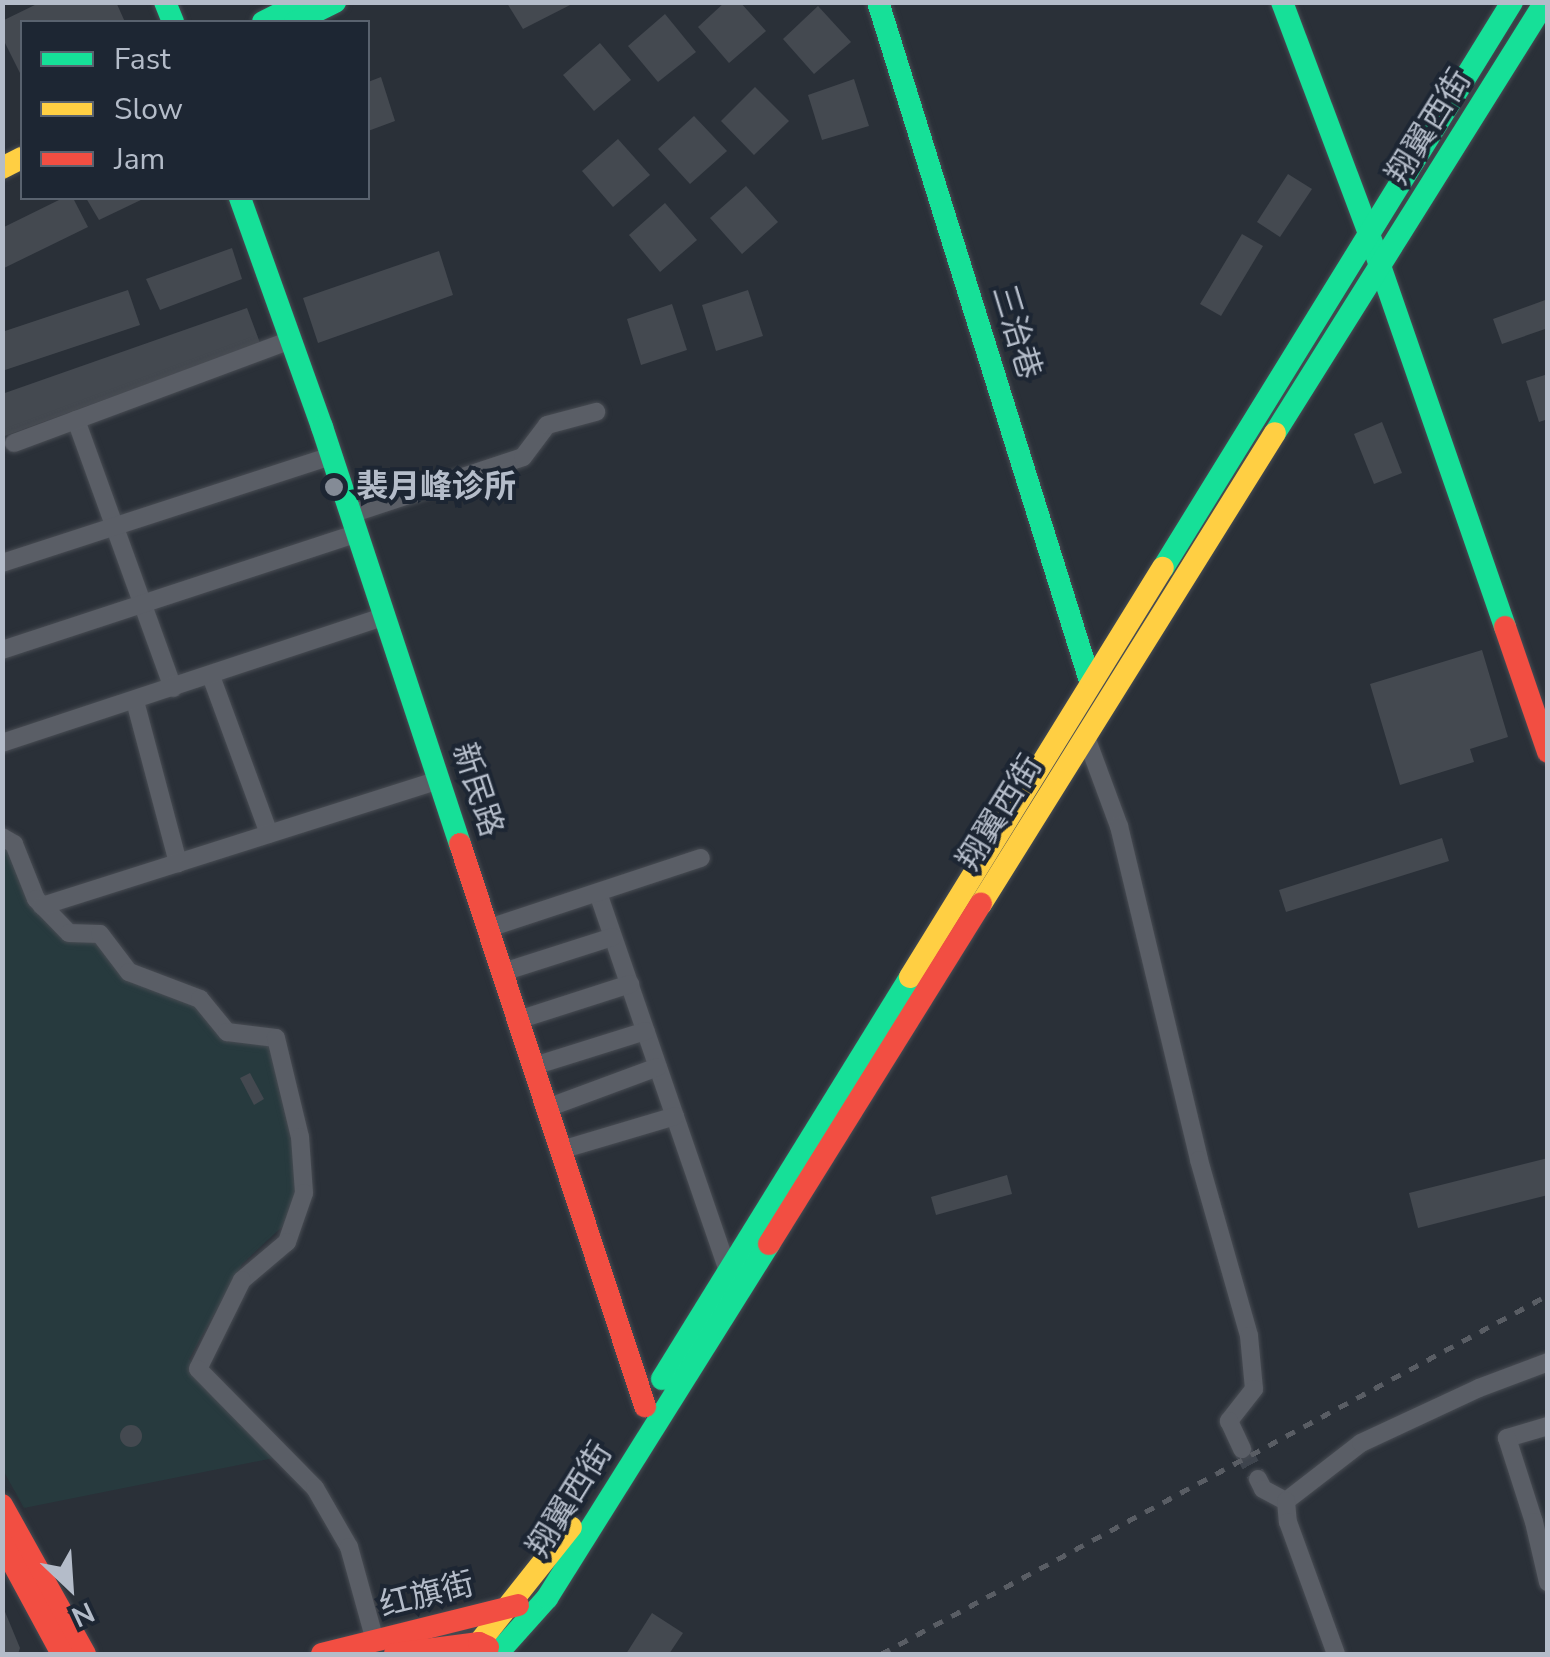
<!DOCTYPE html>
<meta charset="utf-8">
<style>
body{margin:0}
#map{position:relative;width:1550px;height:1657px;overflow:hidden;background:#2a3038;font-family:"Nunito Sans","Noto Sans SC",sans-serif}
div>[style]{position:absolute}
.green>*{inset:0;background:#273a3e}
.building>*{inset:0;background:#444950}
.round{border-radius:50%}
.street-tunnel>*{height:18px;margin-top:-9px;transform-origin:0;background:repeating-linear-gradient(90deg,#3f454e 0 18px,transparent 0 27px)}
.roads{filter:drop-shadow(0 0 2px #484c53) drop-shadow(0 0 2px #484c53)}
.street>*{height:18px;margin:-9px;padding:0 9px;transform-origin:9px;border-radius:9px;background:#5a5e66}
.fast>*{height:22px;margin:-11px;padding:0 11px;transform-origin:11px;border-radius:11px;background:#16e098}
.slow>*{height:22px;margin:-11px;padding:0 11px;transform-origin:11px;border-radius:11px;background:#ffcf43}
.jam>*{height:22px;margin:-11px;padding:0 11px;transform-origin:11px;border-radius:11px;background:#f24e42}
.rail>*{height:5px;margin-top:-2.5px;transform-origin:0;background:repeating-linear-gradient(90deg,#595d64 0 10px,transparent 0 20px)}
.dots>*{width:28px;height:28px;translate:-50% -50%;box-sizing:border-box;border:5px solid #1d2633;border-radius:50%}
span{translate:-50% -50%;white-space:nowrap;text-align:center;line-height:1.15;-webkit-text-stroke:8px #1d2633;paint-order:stroke}
.street-label{font-size:32px;color:#b4bcc9}
.poi-label{font-size:32px;color:#b4bcc9;font-weight:700}
.left{translate:0 -50%;text-align:left}
.frame{position:absolute;inset:0;border:5px solid #b4bcc9;pointer-events:none}
.legend{position:absolute;left:20px;top:20px;width:350px;height:180px;box-sizing:border-box;background:#1d2633;border:2px solid #59626f;margin:0;padding:12px 18px;list-style:none;font-size:30px;color:#b4bcc9}
.legend li{display:flex;align-items:center;gap:20px;height:50px}
.legend b{width:50px;border:2px solid #59626f}
.north{position:absolute;left:20px;top:1537px;width:100px;height:100px;-webkit-text-stroke:8px #1d2633;paint-order:stroke;rotate:155deg;font-size:28px;font-weight:700;line-height:40px;text-align:center;color:#b4bcc9}
.north::after{content:'';display:block;margin:auto;width:35px;height:45px;background:#b4bcc9;clip-path:polygon(50% 0,100% 100%,50% 72%,0 100%)}
</style>
<div id="map">
<div class="green">
<i style="clip-path:polygon(2px 839px,35px 899px,69px 933px,100px 934px,128px 972px,207px 1002px,232px 1038px,276px 1038px,300px 1137px,297px 1213px,242px 1264px,189px 1359px,274px 1458px,24px 1508px,3px 1470px)"></i>
</div>
<div class="building">
<i style="clip-path:polygon(41px 2px,116px 2px,125px 22px,22px 22px,22px 77px,2px 37px,2px 21px)"></i>
<i style="clip-path:polygon(725px 2px,740px 2px,766px 31px,729px 63px,698px 27px)"></i>
<i style="clip-path:polygon(507px 3px,574px 3px,523px 29px)"></i>
<i style="clip-path:polygon(818px 6px,851px 42px,814px 74px,783px 39px)"></i>
<i style="clip-path:polygon(665px 14px,696px 52px,658px 82px,628px 46px)"></i>
<i style="clip-path:polygon(600px 43px,631px 80px,594px 111px,563px 75px)"></i>
<i style="clip-path:polygon(381px 77px,395px 121px,368px 131px,368px 82px)"></i>
<i style="clip-path:polygon(854px 79px,869px 126px,822px 140px,808px 95px)"></i>
<i style="clip-path:polygon(755px 87px,789px 121px,754px 155px,721px 121px)"></i>
<i style="clip-path:polygon(694px 116px,727px 151px,690px 184px,658px 149px)"></i>
<i style="clip-path:polygon(618px 139px,650px 175px,613px 207px,582px 171px)"></i>
<i style="clip-path:polygon(1288px 174px,1312px 189px,1280px 237px,1257px 222px)"></i>
<i style="clip-path:polygon(746px 186px,778px 222px,742px 254px,710px 218px)"></i>
<i style="clip-path:polygon(63px 198px,73px 198px,88px 227px,2px 269px,2px 228px)"></i>
<i style="clip-path:polygon(86px 198px,145px 198px,99px 220px)"></i>
<i style="clip-path:polygon(665px 203px,697px 240px,660px 272px,629px 235px)"></i>
<i style="clip-path:polygon(1242px 234px,1263px 246px,1221px 316px,1200px 304px)"></i>
<i style="clip-path:polygon(232px 248px,242px 279px,160px 310px,146px 279px)"></i>
<i style="clip-path:polygon(439px 251px,453px 295px,318px 343px,303px 298px)"></i>
<i style="clip-path:polygon(128px 290px,140px 325px,2px 371px,2px 332px)"></i>
<i style="clip-path:polygon(748px 290px,763px 336px,716px 351px,702px 305px)"></i>
<i style="clip-path:polygon(1548px 299px,1548px 328px,1502px 344px,1493px 319px)"></i>
<i style="clip-path:polygon(672px 304px,687px 350px,641px 365px,627px 319px)"></i>
<i style="clip-path:polygon(247px 308px,260px 343px,2px 437px,2px 394px)"></i>
<i style="clip-path:polygon(1548px 374px,1548px 419px,1539px 422px,1526px 381px)"></i>
<i style="clip-path:polygon(1382px 422px,1402px 473px,1374px 484px,1354px 434px)"></i>
<i style="clip-path:polygon(1482px 650px,1508px 737px,1470px 749px,1474px 762px,1400px 785px,1370px 684px)"></i>
<i style="clip-path:polygon(1442px 838px,1449px 861px,1286px 912px,1279px 890px)"></i>
<i style="clip-path:polygon(250px 1073px,264px 1099px,254px 1105px,240px 1078px)"></i>
<i style="clip-path:polygon(1548px 1158px,1548px 1195px,1418px 1228px,1409px 1193px)"></i>
<i style="clip-path:polygon(1007px 1175px,1012px 1194px,936px 1215px,931px 1197px)"></i>
<i class="round" style="left:120px;top:1425px;width:22px;height:22px"></i>
<i style="clip-path:polygon(3px 1607px,20px 1648px,18px 1654px,2px 1654px)"></i>
<i style="clip-path:polygon(652px 1613px,683px 1633px,669px 1654px,626px 1654px)"></i>
</div>
<div class="street-tunnel">
<i style="left:1242px;top:1449px;width:34px;rotate:62deg"></i>
</div>
<div class="roads">
<div class="street">
<i style="left:76px;top:420px;width:285px;rotate:70.1deg"></i>
<i style="left:14px;top:443px;width:296px;rotate:-20.4deg"></i>
<i style="left:351px;top:514px;width:181px;rotate:-18.3deg"></i>
<i style="left:523px;top:457px;width:40px;rotate:-53deg"></i>
<i style="left:547px;top:425px;width:51px;rotate:-14.9deg"></i>
<i style="left:2px;top:563px;width:347px;rotate:-18deg"></i>
<i style="left:2px;top:650px;width:374px;rotate:-18.2deg"></i>
<i style="left:211px;top:676px;width:168px;rotate:69.8deg"></i>
<i style="left:135px;top:701px;width:168px;rotate:75.1deg"></i>
<i style="left:1086px;top:737px;width:95px;rotate:69.7deg"></i>
<i style="left:1119px;top:826px;width:343px;rotate:76.5deg"></i>
<i style="left:1199px;top:1160px;width:183px;rotate:74.1deg"></i>
<i style="left:1249px;top:1336px;width:53px;rotate:84.6deg"></i>
<i style="left:1254px;top:1389px;width:41px;rotate:128deg"></i>
<i style="left:1229px;top:1421px;width:31px;rotate:65deg"></i>
<i style="left:2px;top:743px;width:404px;rotate:-18.3deg"></i>
<i style="left:2px;top:837px;width:14px;rotate:30deg"></i>
<i style="left:14px;top:844px;width:59px;rotate:68.2deg"></i>
<i style="left:36px;top:899px;width:47px;rotate:45.9deg"></i>
<i style="left:69px;top:933px;width:31px;rotate:2deg"></i>
<i style="left:100px;top:934px;width:48px;rotate:52.7deg"></i>
<i style="left:129px;top:972px;width:76px;rotate:20.8deg"></i>
<i style="left:200px;top:999px;width:43px;rotate:50.7deg"></i>
<i style="left:227px;top:1032px;width:49px;rotate:7deg"></i>
<i style="left:276px;top:1038px;width:102px;rotate:76.4deg"></i>
<i style="left:300px;top:1137px;width:56px;rotate:85.9deg"></i>
<i style="left:304px;top:1193px;width:52px;rotate:109.1deg"></i>
<i style="left:287px;top:1242px;width:59px;rotate:139.8deg"></i>
<i style="left:242px;top:1280px;width:99px;rotate:116.3deg"></i>
<i style="left:198px;top:1369px;width:167px;rotate:45.5deg"></i>
<i style="left:315px;top:1488px;width:68px;rotate:60deg"></i>
<i style="left:349px;top:1547px;width:98px;rotate:74.5deg"></i>
<i style="left:598px;top:893px;width:400px;rotate:71deg"></i>
<i style="left:42px;top:906px;width:417px;rotate:-17.6deg"></i>
<i style="left:489px;top:928px;width:223px;rotate:-18.3deg"></i>
<i style="left:503px;top:972px;width:115px;rotate:-17.7deg"></i>
<i style="left:518px;top:1020px;width:118px;rotate:-17.8deg"></i>
<i style="left:534px;top:1066px;width:117px;rotate:-17.4deg"></i>
<i style="left:547px;top:1108px;width:118px;rotate:-20.3deg"></i>
<i style="left:561px;top:1150px;width:119px;rotate:-16.6deg"></i>
<i style="left:1548px;top:1426px;width:43px;rotate:163.7deg"></i>
<i style="left:1507px;top:1438px;width:88px;rotate:72.2deg"></i>
<i style="left:1534px;top:1522px;width:62px;rotate:76.9deg"></i>
<i style="left:1258px;top:1479px;width:11px;rotate:63deg"></i>
<i style="left:1263px;top:1489px;width:26px;rotate:28deg"></i>
<i style="left:1286px;top:1501px;width:95px;rotate:-37.7deg"></i>
<i style="left:1361px;top:1443px;width:130px;rotate:-25deg"></i>
<i style="left:1479px;top:1388px;width:74px;rotate:-20.6deg"></i>
<i style="left:1286px;top:1501px;width:21px;rotate:85deg"></i>
<i style="left:1288px;top:1522px;width:140px;rotate:70deg"></i>
</div>
<div class="fast">
<i style="left:165px;top:2px;width:22px;rotate:68deg"></i>
<i style="left:878px;top:2px;width:711px;rotate:72.66deg"></i>
<i style="left:1282px;top:2px;width:248px;rotate:69.4deg"></i>
<i style="left:1369px;top:234px;width:416px;rotate:70.9deg"></i>
<i style="left:263px;top:22px;width:45px;rotate:-26.6deg"></i>
<i style="left:295px;top:22px;width:45px;rotate:-26.6deg"></i>
<i style="left:240px;top:198px;width:243px;rotate:70.3deg"></i>
<i style="left:322px;top:427px;width:439px;rotate:71.7deg"></i>
<i style="left:1275px;top:433px;width:509px;rotate:-57.93deg"></i>
<i style="left:1163px;top:568px;width:665px;rotate:-58.34deg"></i>
<i style="left:662px;top:1379px;width:472px;rotate:-58.3deg"></i>
<i style="left:497px;top:1654px;width:75px;rotate:-48.2deg"></i>
<i style="left:547px;top:1598px;width:418px;rotate:-57.9deg"></i>
</div>
<div class="slow">
<i style="left:2px;top:168px;width:22px;rotate:-27deg"></i>
<i style="left:981px;top:904px;width:555px;rotate:-58.03deg"></i>
<i style="left:910px;top:977px;width:481px;rotate:-58.3deg"></i>
<i style="left:470px;top:1654px;width:162px;rotate:-51.5deg"></i>
</div>
<div class="jam">
<i style="left:1505px;top:627px;width:132px;rotate:71deg"></i>
<i style="left:460px;top:844px;width:592px;rotate:71.78deg"></i>
<i style="left:769px;top:1244px;width:401px;rotate:-58.1deg"></i>
<i style="left:2px;top:1505px;width:171px;rotate:60.9deg"></i>
<i style="left:2px;top:1543px;width:126px;rotate:61.6deg"></i>
<i style="left:322px;top:1654px;width:202px;rotate:-14deg"></i>
<i style="left:395px;top:1654px;width:85px;rotate:-7.5deg"></i>
<i style="left:479px;top:1643px;width:10px;rotate:24deg"></i>
</div>
</div>
<div class="rail">
<i style="left:881px;top:1654px;width:757px;rotate:-28.29deg"></i>
</div>
<div class="dots">
<i style="left:334px;top:487px;background:#848b96"></i>
</div>
<div class="street-label">
<span style="left:1429px;top:127px;rotate:-58deg">翔翼西街</span>
<span style="left:1016px;top:332px;rotate:73deg">三治巷</span>
<span style="left:477px;top:790px;rotate:72deg">新民路</span>
<span style="left:1000px;top:813px;rotate:-58deg">翔翼西街</span>
<span style="left:570px;top:1500px;rotate:-58deg">翔翼西街</span>
<span style="left:427px;top:1595px;rotate:-14deg">红旗街</span>
</div>
<div class="poi-label">
<span class="left" style="left:356px;top:487px">裴月峰诊所</span>
</div>
<div class="frame"></div>
<ul class="legend">
<li><b style="height:12px;background:#16e098"></b>Fast</li>
<li><b style="height:12px;background:#ffcf43"></b>Slow</li>
<li><b style="height:12px;background:#f24e42"></b>Jam</li>
</ul>
<div class="north">N</div>
</div>
